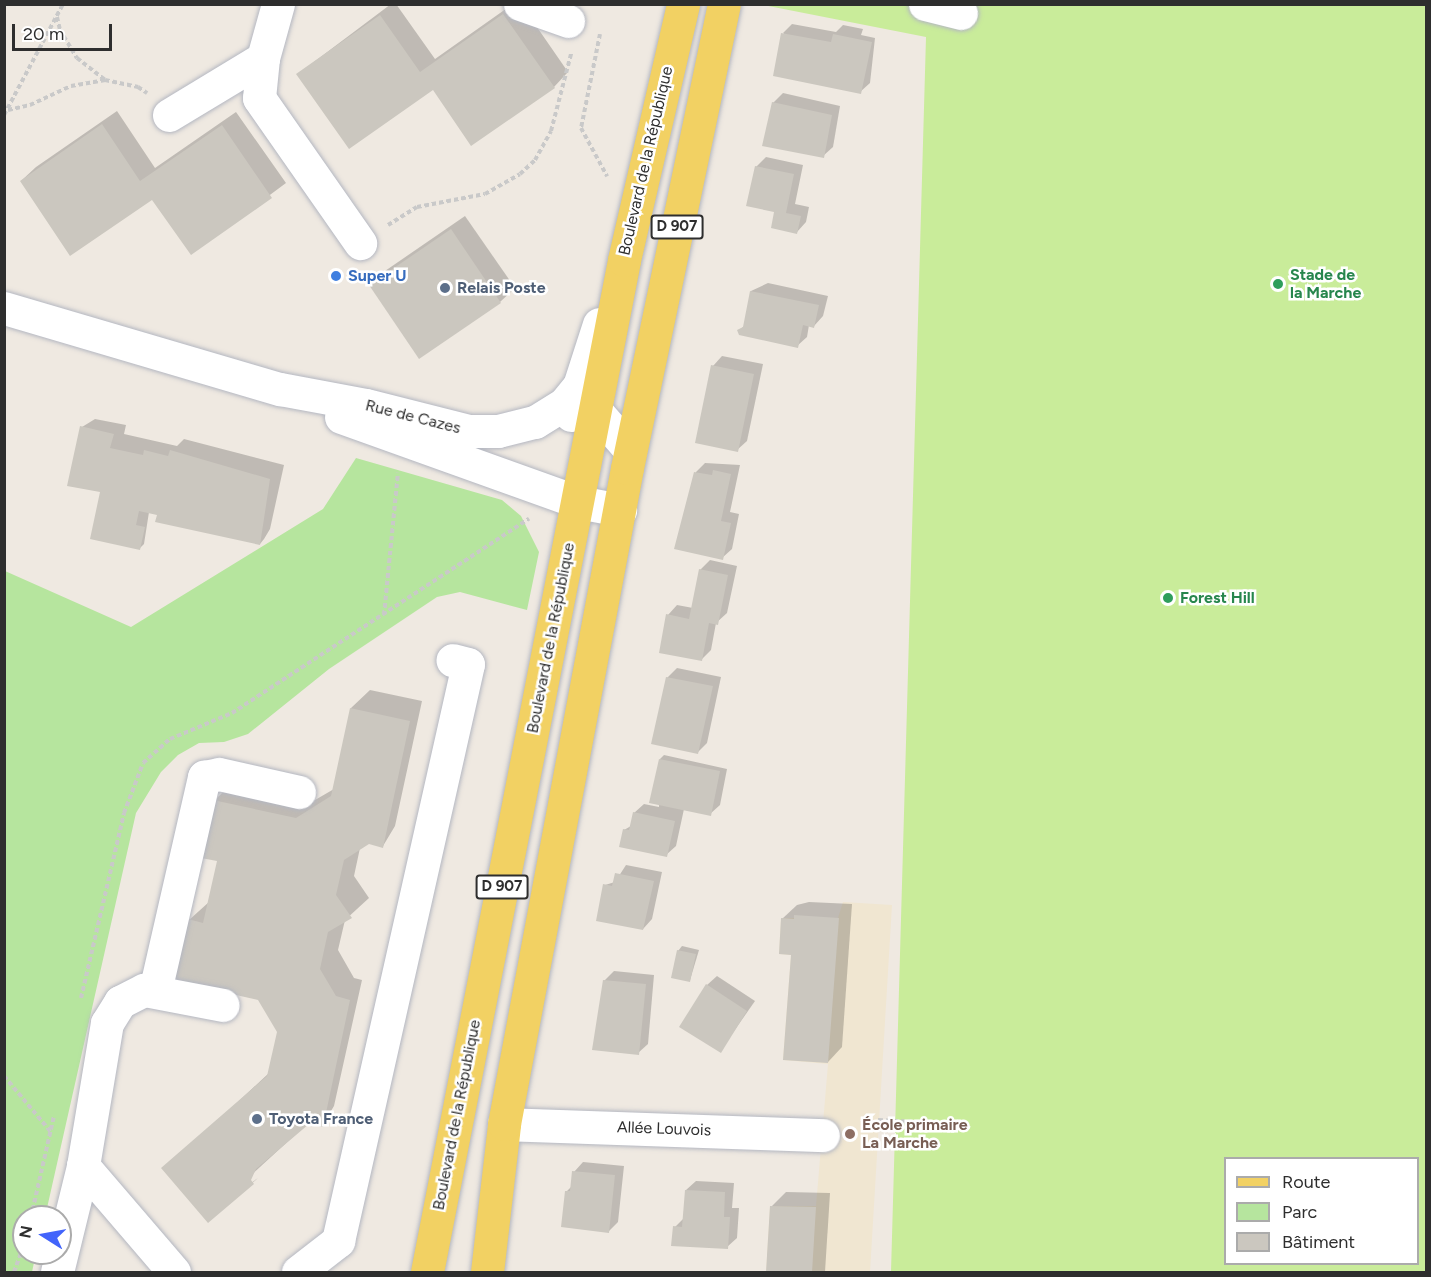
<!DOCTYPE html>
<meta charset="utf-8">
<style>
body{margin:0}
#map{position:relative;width:1431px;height:1277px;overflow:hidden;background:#efe9e1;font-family:Figtree,sans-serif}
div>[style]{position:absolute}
.education>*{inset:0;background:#f0e6d1}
.green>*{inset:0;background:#b6e59e}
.pitch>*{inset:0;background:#c9ec9a}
.shadow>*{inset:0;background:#0003}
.building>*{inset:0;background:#cbc7bf}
.path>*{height:4px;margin-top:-2px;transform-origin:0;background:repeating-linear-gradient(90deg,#c9c9c9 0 4.5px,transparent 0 7.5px)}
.roads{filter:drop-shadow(0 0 2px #b4b7c1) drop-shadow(0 0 2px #b4b7c1)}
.minor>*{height:33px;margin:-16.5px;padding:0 16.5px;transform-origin:16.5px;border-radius:16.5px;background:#fff}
.major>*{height:33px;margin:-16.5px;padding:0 16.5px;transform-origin:16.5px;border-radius:16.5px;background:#f2d163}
.dots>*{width:16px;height:16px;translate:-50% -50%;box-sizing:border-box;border:3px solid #fff;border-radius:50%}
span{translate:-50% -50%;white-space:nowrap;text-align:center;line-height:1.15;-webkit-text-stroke:5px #fff;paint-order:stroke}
.shield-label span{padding:2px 4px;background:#fff;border:2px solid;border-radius:4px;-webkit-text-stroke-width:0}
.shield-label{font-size:15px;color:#2e2e2e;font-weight:700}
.street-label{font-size:16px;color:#2e2e2e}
.leisure-label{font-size:16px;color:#27864d;font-weight:700}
.left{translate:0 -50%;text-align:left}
.shop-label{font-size:16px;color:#366cbe;font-weight:700}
.service-label{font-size:16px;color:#4e5e75;font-weight:700}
.education-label{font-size:16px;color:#785e54;font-weight:700}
.frame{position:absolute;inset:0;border:6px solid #2e2e2e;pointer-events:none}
.legend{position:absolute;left:1224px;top:1157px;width:195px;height:108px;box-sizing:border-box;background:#fff;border:2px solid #ababab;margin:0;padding:8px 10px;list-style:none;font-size:18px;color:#2e2e2e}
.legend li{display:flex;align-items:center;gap:12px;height:30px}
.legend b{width:30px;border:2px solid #ababab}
.north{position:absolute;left:12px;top:1205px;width:60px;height:60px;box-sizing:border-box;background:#fff;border:2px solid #ababab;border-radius:50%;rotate:281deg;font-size:16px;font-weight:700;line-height:24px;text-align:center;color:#2e2e2e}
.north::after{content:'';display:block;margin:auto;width:21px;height:27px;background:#4264fb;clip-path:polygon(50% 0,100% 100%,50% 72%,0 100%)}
.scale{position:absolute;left:12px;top:24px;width:100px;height:27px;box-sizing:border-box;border:3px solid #2e2e2e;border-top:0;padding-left:8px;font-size:18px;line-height:21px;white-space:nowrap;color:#2e2e2e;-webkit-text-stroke:4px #fff;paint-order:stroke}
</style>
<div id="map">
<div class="education">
<i style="clip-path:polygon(843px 902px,892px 905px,870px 1272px,766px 1272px,770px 1206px,816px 1206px,828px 1064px,783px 1060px,791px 955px,779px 954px,781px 918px,838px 918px)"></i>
</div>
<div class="green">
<i style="clip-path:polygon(356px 458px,502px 500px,521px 516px,539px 552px,527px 610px,460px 592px,437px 597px,329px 669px,248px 734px,224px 742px,199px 743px,178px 755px,161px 772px,136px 813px,45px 1217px,24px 1217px,24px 1253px,36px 1253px,32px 1272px,5px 1272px,5px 571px,131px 627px,323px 509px)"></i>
</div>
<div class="pitch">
<i style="clip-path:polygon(evenodd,1426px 5px,1426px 1272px,891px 1272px,926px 37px,758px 4px,1426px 5px,1226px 1158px,1418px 1158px,1418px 1264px,1226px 1264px,1226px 1158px)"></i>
</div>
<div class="shadow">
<i style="clip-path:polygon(391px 4px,396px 4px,435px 59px,513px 4px,521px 4px,568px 72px,554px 87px,433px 88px,298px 74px)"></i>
<i style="clip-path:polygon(792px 24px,836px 32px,843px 25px,863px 29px,861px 35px,875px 38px,870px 83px,860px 92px,783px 33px)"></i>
<i style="clip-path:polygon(783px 93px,840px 106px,833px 147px,823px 156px,773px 103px)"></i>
<i style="clip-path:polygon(117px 111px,155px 168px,236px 112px,286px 183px,192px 253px,153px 198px,21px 181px,36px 167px)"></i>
<i style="clip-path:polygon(766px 157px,803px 165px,795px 204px,809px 207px,806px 222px,797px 232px,776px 211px,756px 167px)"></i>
<i style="clip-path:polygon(465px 216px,515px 288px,500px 302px,370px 285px,385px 271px)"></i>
<i style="clip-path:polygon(768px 283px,828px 296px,823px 316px,814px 326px,809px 325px,807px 337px,797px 346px,739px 331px,745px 325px,751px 291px)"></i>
<i style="clip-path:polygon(722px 356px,763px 364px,747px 441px,737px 450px,713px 366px)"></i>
<i style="clip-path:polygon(95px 419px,126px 425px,124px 434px,177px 446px,184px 439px,284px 465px,270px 529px,264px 539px,260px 544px,149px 512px,144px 544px,140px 548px,102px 491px,82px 427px)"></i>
<i style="clip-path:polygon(705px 463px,740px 465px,730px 512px,739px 514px,732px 549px,722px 558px,689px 508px,696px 472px)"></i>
<i style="clip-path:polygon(710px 560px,737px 566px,727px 613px,716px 623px,711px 650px,701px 660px,668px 615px,677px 605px,693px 608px,700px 570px)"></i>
<i style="clip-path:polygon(677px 668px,721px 677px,707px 743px,698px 752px,667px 678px)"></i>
<i style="clip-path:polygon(370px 690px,422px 701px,395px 826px,383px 846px,369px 843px,360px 848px,354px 876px,369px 898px,345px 920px,338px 950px,354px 978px,362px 980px,334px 1106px,322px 1126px,308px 1123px,212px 1211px,258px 1178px,209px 1221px,225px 1114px,269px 1073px,278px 1032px,259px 998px,189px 920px,209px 902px,218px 860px,214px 801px,233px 782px,315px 800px,334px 789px,351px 708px)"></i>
<i style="clip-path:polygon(664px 755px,727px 769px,720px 805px,710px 814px,684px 809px,676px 846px,666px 855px,624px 830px,631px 826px,634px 813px,644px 804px,659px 807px,660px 759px)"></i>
<i style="clip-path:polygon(626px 865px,662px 872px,652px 919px,643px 929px,605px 885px,615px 882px)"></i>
<i style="clip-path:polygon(809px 902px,852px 904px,842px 1047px,828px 1062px,782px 919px,797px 905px)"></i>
<i style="clip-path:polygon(682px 946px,699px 950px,690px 980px,678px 951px)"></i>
<i style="clip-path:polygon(614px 971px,654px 975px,648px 1044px,638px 1053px,604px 981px)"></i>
<i style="clip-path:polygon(717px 976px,755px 1001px,720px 1051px,707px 985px)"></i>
<i style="clip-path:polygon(583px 1162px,624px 1166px,618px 1222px,609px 1231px,566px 1192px,572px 1186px,574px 1172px)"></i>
<i style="clip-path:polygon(696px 1181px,734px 1183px,732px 1208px,739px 1208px,737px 1238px,727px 1247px,675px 1227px,684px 1218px,686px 1190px)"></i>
<i style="clip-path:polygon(786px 1192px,830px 1193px,825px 1272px,768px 1272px,772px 1206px)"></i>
</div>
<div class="building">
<i style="clip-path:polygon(503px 14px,555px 88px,471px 146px,433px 90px,349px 149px,296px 74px,380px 15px,420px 72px)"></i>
<i style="clip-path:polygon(781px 33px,831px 42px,833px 34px,872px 42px,861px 94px,773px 76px)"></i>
<i style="clip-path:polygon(772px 102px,832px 115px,824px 158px,762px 146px)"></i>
<i style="clip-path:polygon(102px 124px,140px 181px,222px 125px,272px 198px,191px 255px,152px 200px,70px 256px,20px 181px)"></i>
<i style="clip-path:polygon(755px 166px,794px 174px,786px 213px,801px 216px,797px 234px,771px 228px,774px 212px,746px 206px)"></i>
<i style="clip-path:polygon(451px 229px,501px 303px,419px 359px,369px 285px)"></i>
<i style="clip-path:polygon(750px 291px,819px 305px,814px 328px,803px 325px,798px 348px,739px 335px,737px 330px,743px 327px)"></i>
<i style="clip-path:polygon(711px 365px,754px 374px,738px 452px,695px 443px)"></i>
<i style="clip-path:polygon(80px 426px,114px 434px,110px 448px,143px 455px,144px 450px,168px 456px,170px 450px,270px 479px,260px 545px,155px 522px,157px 515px,139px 511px,136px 525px,145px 527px,140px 550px,90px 539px,100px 492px,67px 486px)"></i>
<i style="clip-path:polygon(713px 470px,731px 474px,721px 521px,731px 523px,723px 560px,674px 549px,694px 472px,712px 475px)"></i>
<i style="clip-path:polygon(699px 569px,728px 575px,718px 625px,709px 623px,702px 661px,659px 653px,666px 614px,689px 619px)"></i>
<i style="clip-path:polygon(666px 677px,713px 686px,698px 754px,651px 744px)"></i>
<i style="clip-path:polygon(350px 708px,410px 721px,383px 848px,369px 844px,344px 860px,336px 895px,352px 918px,328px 932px,320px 969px,336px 996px,350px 1000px,323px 1127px,309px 1124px,256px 1169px,251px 1180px,254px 1184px,208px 1223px,161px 1168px,267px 1076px,277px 1032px,258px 1000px,174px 981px,188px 919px,203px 923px,217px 861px,201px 858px,213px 800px,296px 818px,331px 796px)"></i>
<i style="clip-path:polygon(659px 759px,720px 771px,711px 816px,649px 803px)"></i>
<i style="clip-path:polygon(633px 812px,675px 821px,667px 857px,619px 847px,623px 829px,629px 830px)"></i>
<i style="clip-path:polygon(615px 873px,654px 881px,643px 930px,596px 921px,603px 884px,612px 886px)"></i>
<i style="clip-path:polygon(794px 915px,839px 918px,828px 1063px,783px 1060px,791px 955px,779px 954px,781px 918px,794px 919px)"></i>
<i style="clip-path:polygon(677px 950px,696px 954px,690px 982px,671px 978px)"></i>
<i style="clip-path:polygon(603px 980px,646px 984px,639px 1055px,592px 1050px)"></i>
<i style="clip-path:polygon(706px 984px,747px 1011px,721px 1053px,679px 1027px)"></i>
<i style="clip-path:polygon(572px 1171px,615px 1175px,609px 1233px,561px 1227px,565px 1191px,570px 1191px)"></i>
<i style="clip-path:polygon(685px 1190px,725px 1192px,724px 1217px,730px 1217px,728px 1249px,671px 1246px,673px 1226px,682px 1227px)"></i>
<i style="clip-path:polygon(770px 1206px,816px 1207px,812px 1272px,766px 1272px)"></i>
</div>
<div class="path">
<i style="left:57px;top:17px;width:13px;rotate:77deg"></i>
<i style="left:60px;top:30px;width:33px;rotate:59deg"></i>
<i style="left:77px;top:58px;width:36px;rotate:38deg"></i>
<i style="left:600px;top:34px;width:96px;rotate:101.4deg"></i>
<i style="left:581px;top:128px;width:55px;rotate:61.6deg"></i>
<i style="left:8px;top:110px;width:23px;rotate:-13deg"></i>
<i style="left:30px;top:105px;width:45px;rotate:-24.9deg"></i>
<i style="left:71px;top:86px;width:35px;rotate:-10deg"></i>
<i style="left:105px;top:80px;width:34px;rotate:12deg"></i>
<i style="left:138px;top:87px;width:11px;rotate:34deg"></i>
<i style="left:4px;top:115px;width:126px;rotate:-62deg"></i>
<i style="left:388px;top:225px;width:34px;rotate:-32deg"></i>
<i style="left:417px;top:207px;width:69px;rotate:-10.8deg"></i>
<i style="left:485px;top:194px;width:40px;rotate:-29.7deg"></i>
<i style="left:520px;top:174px;width:21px;rotate:-43deg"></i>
<i style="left:535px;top:160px;width:33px;rotate:-61deg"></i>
<i style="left:551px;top:131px;width:80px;rotate:-75.4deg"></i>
<i style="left:384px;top:615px;width:143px;rotate:-84.4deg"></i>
<i style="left:81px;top:998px;width:190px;rotate:-76.9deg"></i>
<i style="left:124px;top:813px;width:53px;rotate:-69.2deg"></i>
<i style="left:143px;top:763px;width:36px;rotate:-42deg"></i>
<i style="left:170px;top:739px;width:67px;rotate:-22.8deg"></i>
<i style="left:232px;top:713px;width:355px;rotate:-33.2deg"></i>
<i style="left:4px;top:1076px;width:73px;rotate:50deg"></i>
<i style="left:878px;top:1120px;width:33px;rotate:3deg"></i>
<i style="left:31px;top:1217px;width:104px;rotate:-77.2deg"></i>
<i style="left:14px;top:1272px;width:29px;rotate:-70deg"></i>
</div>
<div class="roads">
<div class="minor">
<i style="left:520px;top:4px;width:51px;rotate:19.5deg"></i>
<i style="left:925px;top:4px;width:37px;rotate:14deg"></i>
<i style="left:263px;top:58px;width:40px;rotate:95.7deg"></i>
<i style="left:259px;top:98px;width:177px;rotate:55.1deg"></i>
<i style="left:169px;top:115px;width:110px;rotate:-31.2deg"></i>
<i style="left:263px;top:58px;width:56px;rotate:-74.5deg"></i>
<i style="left:4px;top:308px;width:288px;rotate:16.4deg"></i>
<i style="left:280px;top:389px;width:87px;rotate:10.5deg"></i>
<i style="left:366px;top:405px;width:106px;rotate:14.2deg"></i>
<i style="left:469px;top:431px;width:29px"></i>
<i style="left:498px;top:431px;width:38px;rotate:-14deg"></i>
<i style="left:535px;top:422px;width:36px;rotate:-32deg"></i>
<i style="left:565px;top:403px;width:22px;rotate:-51deg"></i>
<i style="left:579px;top:386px;width:65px;rotate:-72.1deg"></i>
<i style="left:571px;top:415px;width:25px;rotate:-9deg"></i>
<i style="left:596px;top:411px;width:52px;rotate:48.9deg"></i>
<i style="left:341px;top:417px;width:252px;rotate:19.7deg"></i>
<i style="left:578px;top:502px;width:43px;rotate:10.8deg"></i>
<i style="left:155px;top:991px;width:220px;rotate:-77.1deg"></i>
<i style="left:204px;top:777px;width:15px;rotate:-11deg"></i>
<i style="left:219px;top:774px;width:82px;rotate:12.7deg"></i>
<i style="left:504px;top:1124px;width:319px;rotate:2deg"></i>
<i style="left:57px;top:1272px;width:109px;rotate:-76.2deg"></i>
<i style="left:174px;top:1272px;width:140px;rotate:-130.6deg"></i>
<i style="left:83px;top:1166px;width:145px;rotate:-80.5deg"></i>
<i style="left:107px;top:1023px;width:25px;rotate:-58deg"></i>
<i style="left:120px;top:1002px;width:27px;rotate:-27deg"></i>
<i style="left:144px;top:990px;width:80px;rotate:10.8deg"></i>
<i style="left:298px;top:1272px;width:51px;rotate:-37.8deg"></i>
<i style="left:338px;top:1241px;width:591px;rotate:-77.3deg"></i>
<i style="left:468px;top:664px;width:16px;rotate:-166deg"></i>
</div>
<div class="major">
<i style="left:427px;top:1272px;width:1031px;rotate:-78.98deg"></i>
<i style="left:624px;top:260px;width:263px;rotate:-77deg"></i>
<i style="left:487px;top:1272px;width:149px;rotate:-83.4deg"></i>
<i style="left:504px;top:1124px;width:667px;rotate:-79.38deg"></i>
<i style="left:627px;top:468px;width:474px;rotate:-78.2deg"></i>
</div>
</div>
<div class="dots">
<i style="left:336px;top:276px;background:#3f7fe0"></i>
<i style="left:1278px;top:284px;background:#2e9e5b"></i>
<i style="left:445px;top:288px;background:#5c6f8a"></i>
<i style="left:1168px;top:598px;background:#2e9e5b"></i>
<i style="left:257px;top:1119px;background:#5c6f8a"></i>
<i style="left:850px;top:1134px;background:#8d6e63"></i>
</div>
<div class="shield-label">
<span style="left:677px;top:227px">D 907</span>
<span style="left:502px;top:887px">D 907</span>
</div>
<div class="street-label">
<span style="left:646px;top:161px;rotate:-77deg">Boulevard de la République</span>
<span style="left:413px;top:417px;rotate:14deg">Rue de Cazes</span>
<span style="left:551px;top:638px;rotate:-79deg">Boulevard de la République</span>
<span style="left:457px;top:1115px;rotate:-79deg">Boulevard de la République</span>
<span style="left:664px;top:1129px;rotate:2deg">Allée Louvois</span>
</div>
<div class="leisure-label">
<span class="left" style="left:1290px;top:284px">Stade de<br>la Marche</span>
<span class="left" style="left:1180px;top:598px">Forest Hill</span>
</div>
<div class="shop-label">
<span class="left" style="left:348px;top:276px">Super U</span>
</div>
<div class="service-label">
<span class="left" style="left:457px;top:288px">Relais Poste</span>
<span class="left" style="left:269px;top:1119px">Toyota France</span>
</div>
<div class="education-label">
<span class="left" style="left:862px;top:1134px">École primaire<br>La Marche</span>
</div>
<div class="frame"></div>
<ul class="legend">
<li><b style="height:8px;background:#f2d163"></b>Route</li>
<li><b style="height:16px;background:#b6e59e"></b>Parc</li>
<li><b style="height:16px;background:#cbc7bf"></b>Bâtiment</li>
</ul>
<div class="north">N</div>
<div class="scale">20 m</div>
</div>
